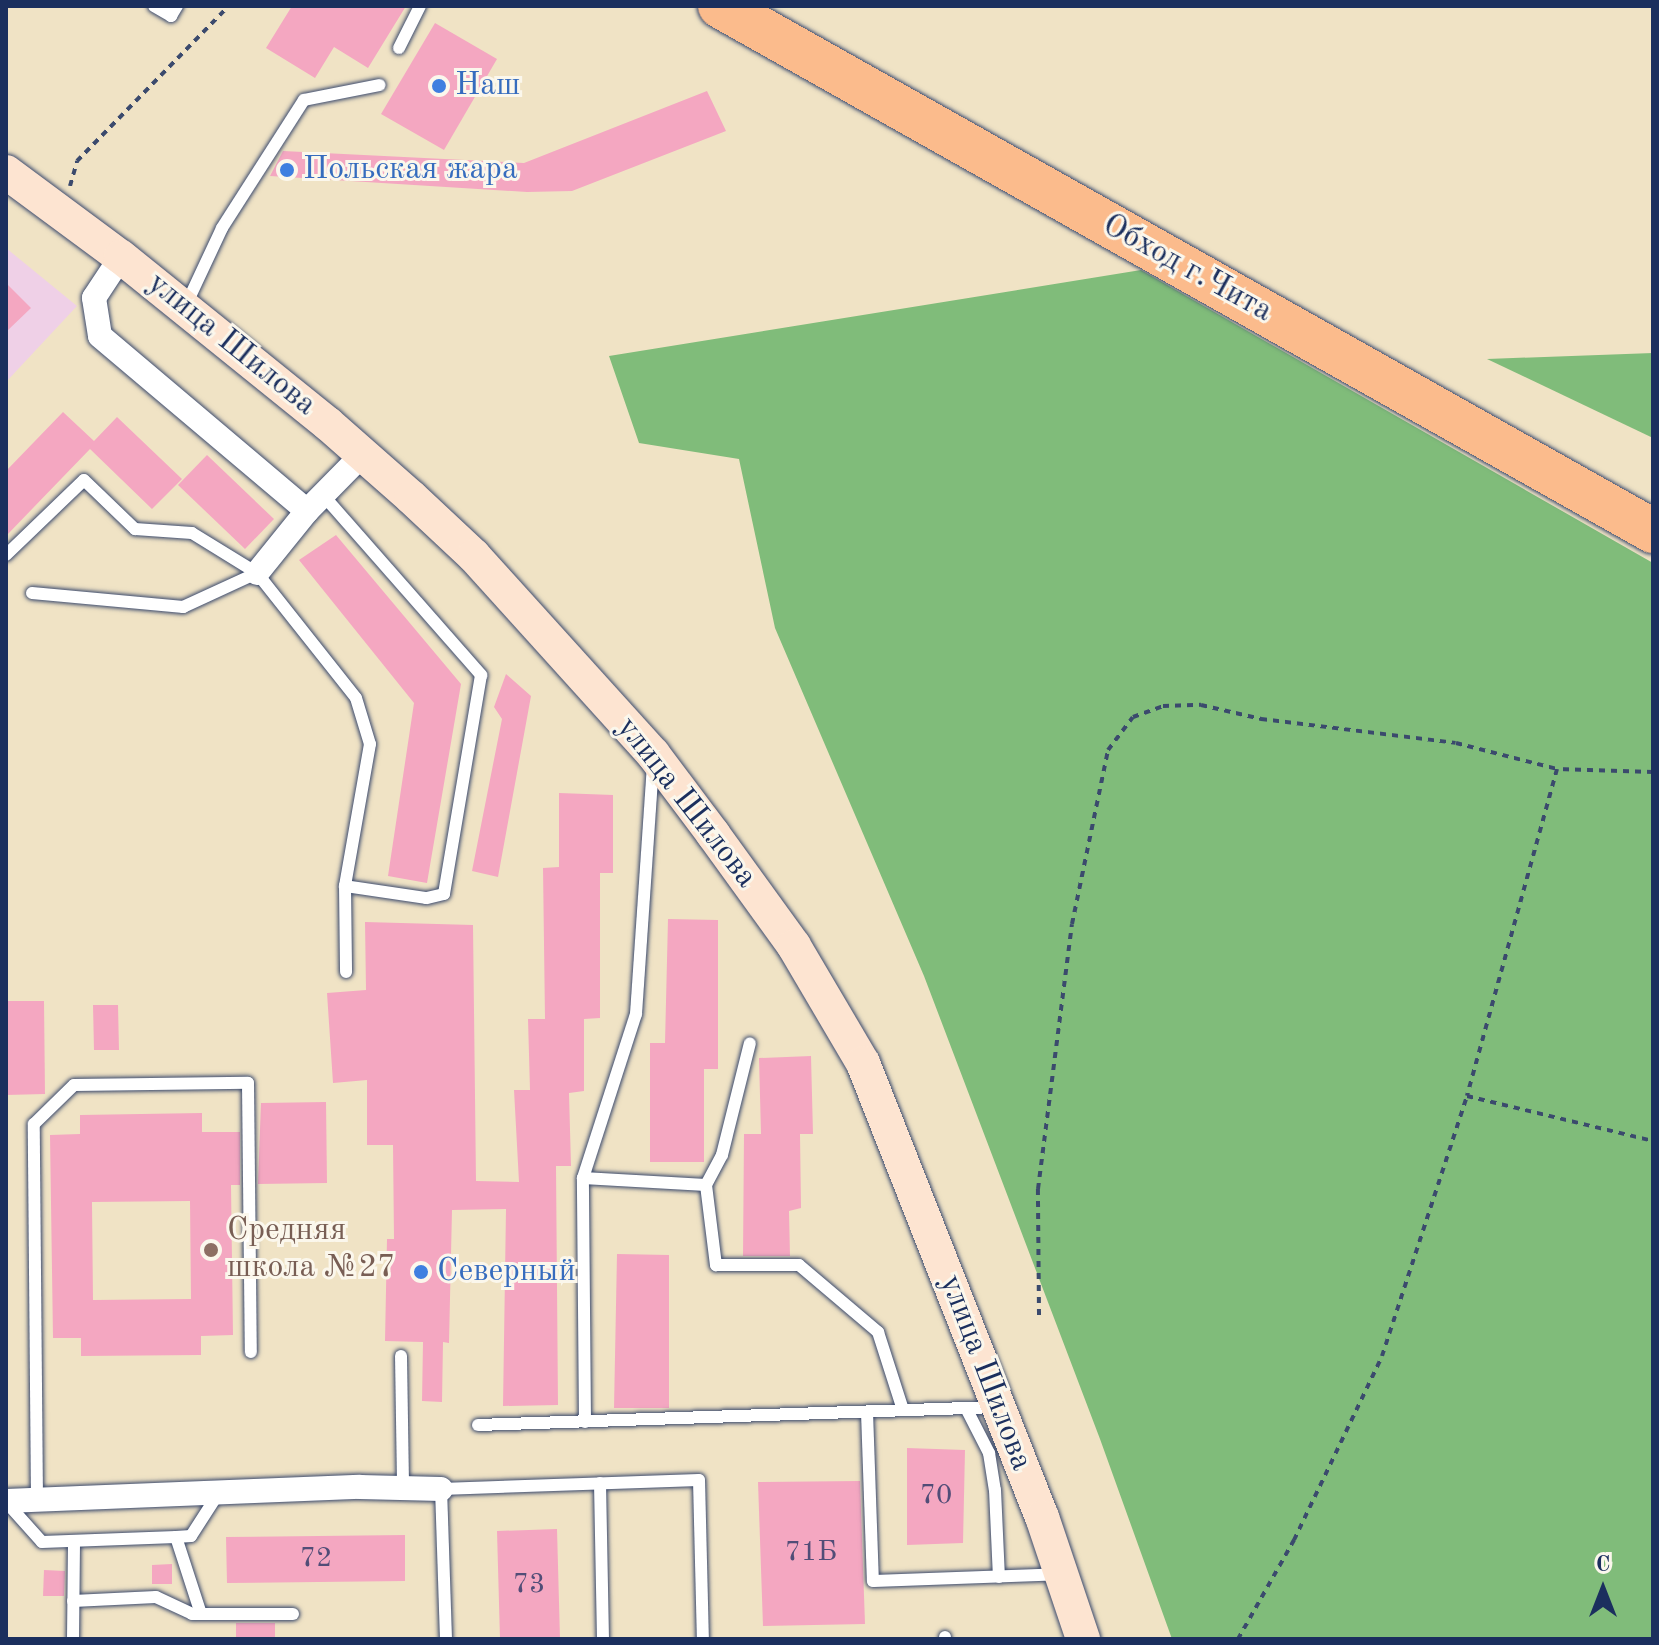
<!DOCTYPE html>
<meta charset="utf-8">
<style>
body{margin:0}
#map{position:relative;width:1659px;height:1645px;overflow:hidden;background:#f0e3c5;font-family:"Old Standard TT",serif}
div>[style]{position:absolute}
.built>*{inset:0;background:#efd0e7}
.forest>*{inset:0;background:#80bc7a}
.building>*{inset:0;background:#f4a7c1}
.path>*{height:4px;margin-top:-2px;transform-origin:0;background:repeating-linear-gradient(90deg,#3b4a6d 0 6px,transparent 0 12px)}
.roads{filter:drop-shadow(0 0 2px #3b4a6d) drop-shadow(0 0 2px #3b4a6d)}
.lane>*{height:12px;margin:-6px;padding:0 6px;transform-origin:6px;border-radius:6px;background:#fff}
.street>*{height:24px;margin:-12px;padding:0 12px;transform-origin:12px;border-radius:12px;background:#fff}
.secondary>*{height:34px;margin:-17px;padding:0 17px;transform-origin:17px;border-radius:17px;background:#fde4d1}
.highway>*{height:44px;margin:-22px;padding:0 22px;transform-origin:22px;border-radius:22px;background:#fbbb8c}
.dots>*{width:22px;height:22px;translate:-50% -50%;box-sizing:border-box;border:4px solid #fbf7ec;border-radius:50%}
span{translate:-50% -50%;white-space:nowrap;text-align:center;line-height:1.15;-webkit-text-stroke:6px #fbf7ec;paint-order:stroke}
.number-label{font-size:28px;color:#514d77}
.number-label span{-webkit-text-stroke-width:0}
.shop-label{font-size:32px;color:#366cbe}
.left{translate:0 -50%;text-align:left}
.street-label{font-size:32px;color:#1b2f5e}
.education-label{font-size:32px;color:#785e54}
.frame{position:absolute;inset:0;border:8px solid #1b2f5e;pointer-events:none}
.north{position:absolute;left:1563px;top:1549px;width:80px;height:80px;-webkit-text-stroke:6px #fbf7ec;paint-order:stroke;rotate:0deg;font-size:22px;font-weight:700;line-height:32px;text-align:center;color:#1b2f5e}
.north::after{content:'';display:block;margin:auto;width:28px;height:36px;background:#1b2f5e;clip-path:polygon(50% 0,100% 100%,50% 72%,0 100%)}
</style>
<div id="map">
<div class="built">
<i style="clip-path:polygon(6px 248px,77px 306px,6px 382px)"></i>
</div>
<div class="forest">
<i style="clip-path:polygon(1141px 270px,1653px 563px,1653px 1639px,1172px 1639px,1100px 1439px,924px 976px,775px 628px,739px 459px,639px 443px,609px 356px)"></i>
<i style="clip-path:polygon(1653px 353px,1653px 438px,1487px 359px)"></i>
</div>
<div class="building">
<i style="clip-path:polygon(292px 6px,406px 6px,368px 68px,334px 47px,315px 78px,266px 48px)"></i>
<i style="clip-path:polygon(435px 23px,497px 59px,444px 150px,381px 114px)"></i>
<i style="clip-path:polygon(707px 91px,726px 131px,572px 191px,527px 192px,270px 176px,283px 151px,524px 163px)"></i>
<i style="clip-path:polygon(6px 283px,31px 308px,6px 332px)"></i>
<i style="clip-path:polygon(63px 412px,94px 441px,117px 417px,182px 479px,152px 509px,90px 449px,6px 536px,6px 471px)"></i>
<i style="clip-path:polygon(207px 455px,274px 519px,245px 549px,178px 485px)"></i>
<i style="clip-path:polygon(336px 535px,461px 684px,427px 883px,388px 876px,414px 703px,299px 560px)"></i>
<i style="clip-path:polygon(506px 674px,531px 696px,498px 877px,472px 871px,502px 719px,494px 707px)"></i>
<i style="clip-path:polygon(559px 793px,613px 795px,613px 873px,600px 873px,600px 1018px,584px 1019px,584px 1091px,569px 1093px,571px 1166px,556px 1166px,558px 1405px,503px 1406px,506px 1209px,452px 1210px,449px 1343px,443px 1342px,442px 1402px,422px 1401px,423px 1342px,385px 1341px,387px 1239px,394px 1239px,393px 1145px,367px 1145px,367px 1080px,333px 1083px,327px 993px,366px 990px,365px 922px,473px 925px,476px 1181px,519px 1182px,514px 1090px,530px 1090px,528px 1019px,545px 1019px,543px 868px,559px 867px)"></i>
<i style="clip-path:polygon(668px 919px,718px 920px,718px 1069px,704px 1069px,704px 1162px,650px 1162px,650px 1043px,665px 1043px)"></i>
<i style="clip-path:polygon(6px 1001px,44px 1001px,45px 1094px,6px 1095px)"></i>
<i style="clip-path:polygon(93px 1005px,118px 1005px,119px 1050px,94px 1050px)"></i>
<i style="clip-path:polygon(811px 1056px,813px 1134px,800px 1134px,801px 1208px,789px 1211px,790px 1256px,743px 1256px,744px 1134px,761px 1134px,759px 1058px)"></i>
<i style="clip-path:polygon(326px 1102px,327px 1183px,258px 1184px,261px 1103px)"></i>
<i style="clip-path:polygon(evenodd,202px 1113px,202px 1132px,240px 1132px,240px 1185px,231px 1185px,233px 1335px,201px 1336px,201px 1355px,81px 1356px,81px 1338px,53px 1338px,50px 1135px,80px 1134px,80px 1115px,202px 1113px,190px 1201px,191px 1299px,93px 1300px,92px 1202px,190px 1201px)"></i>
<i style="clip-path:polygon(617px 1254px,669px 1255px,669px 1408px,614px 1408px)"></i>
<i style="clip-path:polygon(907px 1448px,965px 1450px,963px 1543px,907px 1545px)"></i>
<i style="clip-path:polygon(860px 1481px,865px 1624px,763px 1626px,758px 1482px)"></i>
<i style="clip-path:polygon(557px 1529px,560px 1639px,500px 1639px,497px 1531px)"></i>
<i style="clip-path:polygon(405px 1535px,405px 1581px,227px 1583px,226px 1537px)"></i>
<i style="clip-path:polygon(172px 1564px,172px 1584px,152px 1584px,152px 1565px)"></i>
<i style="clip-path:polygon(44px 1570px,65px 1571px,64px 1596px,43px 1596px)"></i>
<i style="clip-path:polygon(236px 1623px,275px 1623px,275px 1639px,236px 1639px)"></i>
</div>
<div class="path">
<i style="left:70px;top:186px;width:26px;rotate:-74deg"></i>
<i style="left:77px;top:161px;width:217px;rotate:-45.6deg"></i>
<i style="left:1653px;top:772px;width:96px;rotate:-178.2deg"></i>
<i style="left:1557px;top:769px;width:339px;rotate:105.4deg"></i>
<i style="left:1467px;top:1096px;width:191px;rotate:13.6deg"></i>
<i style="left:1039px;top:1315px;width:126px;rotate:-90.5deg"></i>
<i style="left:1038px;top:1189px;width:267px;rotate:-82.7deg"></i>
<i style="left:1072px;top:924px;width:178px;rotate:-78.3deg"></i>
<i style="left:1108px;top:750px;width:41px;rotate:-52.9deg"></i>
<i style="left:1133px;top:717px;width:32px;rotate:-20deg"></i>
<i style="left:1163px;top:706px;width:38px;rotate:-2deg"></i>
<i style="left:1201px;top:705px;width:62px;rotate:13.1deg"></i>
<i style="left:1261px;top:719px;width:196px;rotate:7deg"></i>
<i style="left:1456px;top:743px;width:104px;rotate:14.4deg"></i>
<i style="left:1238px;top:1639px;width:114px;rotate:-60.5deg"></i>
<i style="left:1294px;top:1540px;width:204px;rotate:-64.4deg"></i>
<i style="left:1382px;top:1356px;width:274px;rotate:-71.9deg"></i>
</div>
<div class="roads">
<div class="lane">
<i style="left:154px;top:6px;width:20px;rotate:30deg"></i>
<i style="left:171px;top:16px;width:12px;rotate:-59deg"></i>
<i style="left:399px;top:48px;width:47px;rotate:-63.4deg"></i>
<i style="left:186px;top:305px;width:85px;rotate:-64.9deg"></i>
<i style="left:222px;top:228px;width:152px;rotate:-57.4deg"></i>
<i style="left:304px;top:100px;width:77px;rotate:-11.2deg"></i>
<i style="left:323px;top:495px;width:240px;rotate:48.7deg"></i>
<i style="left:481px;top:675px;width:222px;rotate:99.6deg"></i>
<i style="left:444px;top:894px;width:18px;rotate:167deg"></i>
<i style="left:426px;top:898px;width:82px;rotate:-171.6deg"></i>
<i style="left:6px;top:555px;width:108px;rotate:-43.9deg"></i>
<i style="left:84px;top:480px;width:71px;rotate:43.9deg"></i>
<i style="left:135px;top:529px;width:57px;rotate:4deg"></i>
<i style="left:192px;top:533px;width:76px;rotate:31.6deg"></i>
<i style="left:257px;top:573px;width:159px;rotate:51.6deg"></i>
<i style="left:356px;top:698px;width:48px;rotate:73.1deg"></i>
<i style="left:370px;top:744px;width:144px;rotate:100deg"></i>
<i style="left:345px;top:886px;width:86px;rotate:89.3deg"></i>
<i style="left:32px;top:593px;width:152px;rotate:5.3deg"></i>
<i style="left:183px;top:607px;width:81px;rotate:-24.7deg"></i>
<i style="left:583px;top:1178px;width:123px;rotate:3.3deg"></i>
<i style="left:706px;top:1185px;width:81px;rotate:82.9deg"></i>
<i style="left:716px;top:1265px;width:83px"></i>
<i style="left:799px;top:1265px;width:104px;rotate:40.3deg"></i>
<i style="left:878px;top:1332px;width:82px;rotate:72.2deg"></i>
<i style="left:706px;top:1185px;width:34px;rotate:-62deg"></i>
<i style="left:722px;top:1155px;width:115px;rotate:-76deg"></i>
<i style="left:401px;top:1356px;width:132px;rotate:89.1deg"></i>
<i style="left:966px;top:1408px;width:51px;rotate:62.9deg"></i>
<i style="left:989px;top:1453px;width:37px;rotate:81deg"></i>
<i style="left:995px;top:1490px;width:87px;rotate:87.4deg"></i>
<i style="left:867px;top:1412px;width:169px;rotate:88deg"></i>
<i style="left:873px;top:1581px;width:187px;rotate:-2.1deg"></i>
<i style="left:585px;top:1422px;width:244px;rotate:-90.5deg"></i>
<i style="left:583px;top:1178px;width:172px;rotate:-72.1deg"></i>
<i style="left:636px;top:1014px;width:249px;rotate:-86.1deg"></i>
<i style="left:478px;top:1425px;width:518px;rotate:-1.99deg"></i>
<i style="left:600px;top:1483px;width:156px;rotate:88.9deg"></i>
<i style="left:37px;top:1500px;width:376px;rotate:-90.5deg"></i>
<i style="left:34px;top:1124px;width:56px;rotate:-44.3deg"></i>
<i style="left:74px;top:1085px;width:174px;rotate:-0.7deg"></i>
<i style="left:248px;top:1083px;width:269px;rotate:89.4deg"></i>
<i style="left:7px;top:1503px;width:52px;rotate:48.1deg"></i>
<i style="left:42px;top:1542px;width:134px;rotate:-2.1deg"></i>
<i style="left:176px;top:1537px;width:15px;rotate:-4deg"></i>
<i style="left:191px;top:1536px;width:50px;rotate:-57.3deg"></i>
<i style="left:176px;top:1537px;width:81px;rotate:72deg"></i>
<i style="left:73px;top:1601px;width:83px;rotate:-2.8deg"></i>
<i style="left:156px;top:1597px;width:40px;rotate:25deg"></i>
<i style="left:192px;top:1614px;width:101px"></i>
<i style="left:945px;top:1637px;width:2px;rotate:90deg"></i>
<i style="left:73px;top:1639px;width:98px;rotate:-89.4deg"></i>
<i style="left:446px;top:1639px;width:150px;rotate:-91.9deg"></i>
<i style="left:441px;top:1489px;width:258px;rotate:-2deg"></i>
<i style="left:699px;top:1480px;width:159px;rotate:88.6deg"></i>
</div>
<div class="street">
<i style="left:121px;top:257px;width:49px;rotate:123.4deg"></i>
<i style="left:94px;top:298px;width:38px;rotate:81deg"></i>
<i style="left:100px;top:336px;width:271px;rotate:40.2deg"></i>
<i style="left:257px;top:573px;width:80px;rotate:-51.1deg"></i>
<i style="left:307px;top:511px;width:78px;rotate:-45.5deg"></i>
<i style="left:6px;top:1501px;width:354px;rotate:-2.3deg"></i>
<i style="left:360px;top:1487px;width:81px;rotate:1.4deg"></i>
</div>
<div class="secondary">
<i style="left:6px;top:172px;width:143px;rotate:36.5deg"></i>
<i style="left:121px;top:257px;width:265px;rotate:38.9deg"></i>
<i style="left:327px;top:423px;width:112px;rotate:41.4deg"></i>
<i style="left:411px;top:497px;width:86px;rotate:43.1deg"></i>
<i style="left:474px;top:556px;width:267px;rotate:47.9deg"></i>
<i style="left:653px;top:754px;width:100px;rotate:53.1deg"></i>
<i style="left:713px;top:834px;width:138px;rotate:54.1deg"></i>
<i style="left:794px;top:946px;width:136px;rotate:59.5deg"></i>
<i style="left:863px;top:1063px;width:488px;rotate:68.5deg"></i>
<i style="left:1042px;top:1517px;width:129px;rotate:71.4deg"></i>
</div>
<div class="highway">
<i style="left:720px;top:6px;width:1071px;rotate:29.37deg"></i>
</div>
</div>
<div class="dots">
<i style="left:439px;top:86px;background:#3f7fe0"></i>
<i style="left:287px;top:170px;background:#3f7fe0"></i>
<i style="left:211px;top:1250px;background:#8d6e63"></i>
<i style="left:421px;top:1272px;background:#3f7fe0"></i>
</div>
<div class="number-label">
<span style="left:936px;top:1496px">70</span>
<span style="left:811px;top:1553px">71Б</span>
<span style="left:316px;top:1559px">72</span>
<span style="left:529px;top:1585px">73</span>
</div>
<div class="shop-label">
<span class="left" style="left:455px;top:86px">Наш</span>
<span class="left" style="left:303px;top:170px">Польская жара</span>
<span class="left" style="left:437px;top:1272px">Северный</span>
</div>
<div class="street-label">
<span style="left:1187px;top:269px;rotate:29deg">Обход г.Чита</span>
<span style="left:231px;top:345px;rotate:39deg">улица Шилова</span>
<span style="left:686px;top:803px;rotate:52deg">улица Шилова</span>
<span style="left:985px;top:1373px;rotate:69deg">улица Шилова</span>
</div>
<div class="education-label">
<span class="left" style="left:227px;top:1250px">Средняя<br>школа №27</span>
</div>
<div class="frame"></div>
<div class="north">С</div>
</div>
